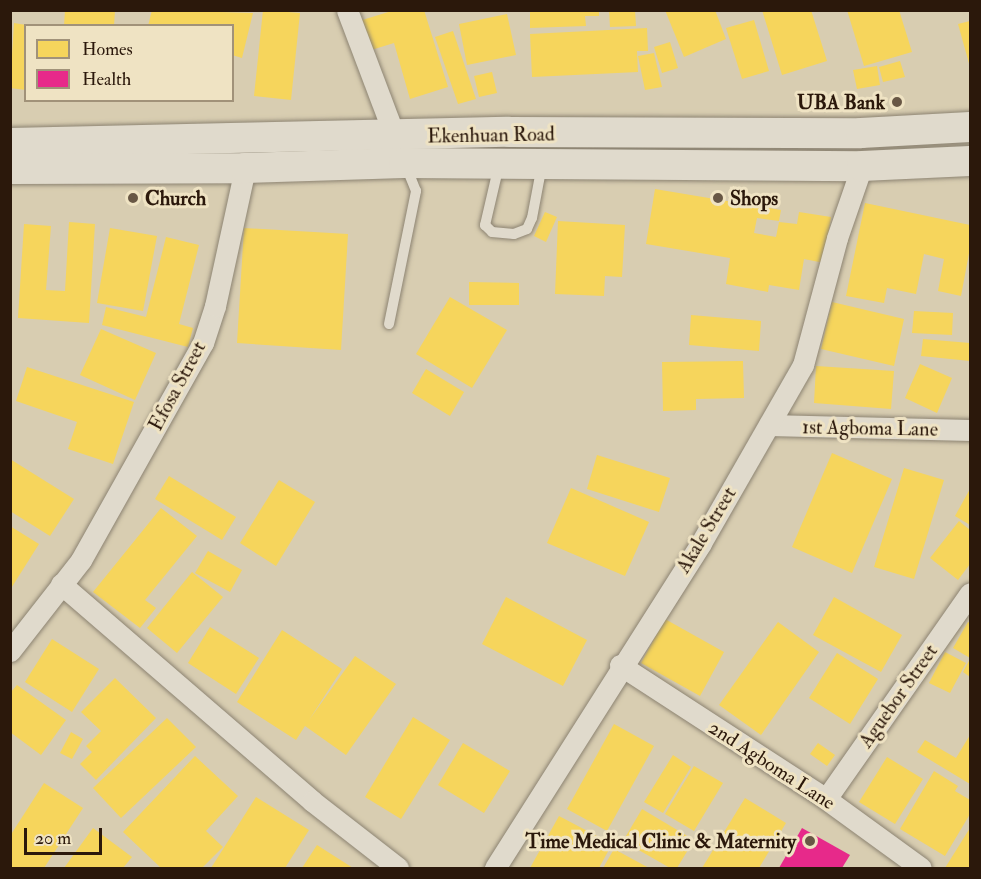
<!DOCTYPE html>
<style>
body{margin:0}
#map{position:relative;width:981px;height:879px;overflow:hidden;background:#d8cdb1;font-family:"IM FELL Double Pica",serif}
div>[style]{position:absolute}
.homes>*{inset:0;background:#f6d55c}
.health>*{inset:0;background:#e7298a}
.roads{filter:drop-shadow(0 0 2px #8c8372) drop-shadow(0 0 2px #8c8372)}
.service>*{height:10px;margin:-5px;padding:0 5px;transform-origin:5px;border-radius:5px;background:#e0dacc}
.minor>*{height:21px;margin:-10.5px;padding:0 10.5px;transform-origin:10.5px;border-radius:10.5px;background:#e0dacc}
.secondary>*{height:30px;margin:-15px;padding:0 15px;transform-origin:15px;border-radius:15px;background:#e0dacc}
.dots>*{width:16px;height:16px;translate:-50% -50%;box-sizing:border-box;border:3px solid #efe3c3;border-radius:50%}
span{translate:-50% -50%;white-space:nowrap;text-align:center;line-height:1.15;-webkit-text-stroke:6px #efe3c3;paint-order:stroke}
.poi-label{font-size:20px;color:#2b180b;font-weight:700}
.right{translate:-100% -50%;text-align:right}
.left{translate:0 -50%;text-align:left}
.street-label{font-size:20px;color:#2b180b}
.frame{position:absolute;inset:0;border:12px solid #2b180b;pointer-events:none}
.legend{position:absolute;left:24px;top:24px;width:210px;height:78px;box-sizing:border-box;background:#efe3c3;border:2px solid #a19279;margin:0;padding:8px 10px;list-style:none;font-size:18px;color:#2b180b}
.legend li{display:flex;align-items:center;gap:12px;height:30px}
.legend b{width:30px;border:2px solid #a19279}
.scale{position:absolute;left:24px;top:828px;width:78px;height:27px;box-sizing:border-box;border:3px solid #2b180b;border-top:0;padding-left:8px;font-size:18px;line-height:21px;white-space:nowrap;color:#2b180b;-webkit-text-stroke:4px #efe3c3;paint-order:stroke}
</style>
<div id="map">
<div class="homes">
<i style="clip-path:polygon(65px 10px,115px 10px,114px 26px,64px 26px)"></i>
<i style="clip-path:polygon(152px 10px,253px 13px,242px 58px,232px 55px,232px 26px,148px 26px)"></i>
<i style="clip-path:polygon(263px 10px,300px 13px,291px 100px,254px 96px)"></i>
<i style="clip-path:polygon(395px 10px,424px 10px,448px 87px,410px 99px,394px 43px,368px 51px,359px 21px)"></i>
<i style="clip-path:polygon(530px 10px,599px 10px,599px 16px,585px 16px,586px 26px,530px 28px)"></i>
<i style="clip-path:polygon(609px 10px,635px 10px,636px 26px,610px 27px)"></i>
<i style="clip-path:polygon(665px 10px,715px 10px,726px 39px,684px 57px)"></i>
<i style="clip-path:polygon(762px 10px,811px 10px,827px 61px,782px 75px)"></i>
<i style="clip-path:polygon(847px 10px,899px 10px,912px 52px,864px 66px)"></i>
<i style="clip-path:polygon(507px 14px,516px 55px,467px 65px,459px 24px)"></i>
<i style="clip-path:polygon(754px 20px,769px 71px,742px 79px,726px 28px)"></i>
<i style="clip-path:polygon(970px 21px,970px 67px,958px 24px)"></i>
<i style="clip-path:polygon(14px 23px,26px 25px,26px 90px,10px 88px)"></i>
<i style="clip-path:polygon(647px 28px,648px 51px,637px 51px,638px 72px,532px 77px,530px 34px)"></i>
<i style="clip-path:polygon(453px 31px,476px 99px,458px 104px,435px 37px)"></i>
<i style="clip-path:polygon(670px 42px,678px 68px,662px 73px,654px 47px)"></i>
<i style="clip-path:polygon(654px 53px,662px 87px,645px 90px,638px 56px)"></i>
<i style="clip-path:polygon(900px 61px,905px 77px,883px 82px,879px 67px)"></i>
<i style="clip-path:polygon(877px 66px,880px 85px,857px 89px,853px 70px)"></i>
<i style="clip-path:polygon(492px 72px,497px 93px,479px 97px,474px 76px)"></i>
<i style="clip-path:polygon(655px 189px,781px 210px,779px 221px,757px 218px,754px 233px,776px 237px,779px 222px,797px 224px,799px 212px,831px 217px,824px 263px,804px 259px,799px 290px,769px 285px,768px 292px,726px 284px,730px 258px,646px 244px)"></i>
<i style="clip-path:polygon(865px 203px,970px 225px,970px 248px,961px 296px,938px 291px,944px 259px,924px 254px,916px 294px,887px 288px,884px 303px,846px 296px)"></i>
<i style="clip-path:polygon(545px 212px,557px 217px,546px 242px,534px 236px)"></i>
<i style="clip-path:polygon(558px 221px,625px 225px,622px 277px,605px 276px,604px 296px,555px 294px)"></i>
<i style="clip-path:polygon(69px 222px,95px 224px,89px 323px,18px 318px,24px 224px,51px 226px,46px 290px,65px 291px)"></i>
<i style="clip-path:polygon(110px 228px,157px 236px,143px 311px,97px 303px)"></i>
<i style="clip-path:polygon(244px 228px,348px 234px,341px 350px,237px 343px)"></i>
<i style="clip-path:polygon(166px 237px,199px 245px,179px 324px,193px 328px,188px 347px,102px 325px,106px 307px,146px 317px)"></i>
<i style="clip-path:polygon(469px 282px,519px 283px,519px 305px,469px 305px)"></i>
<i style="clip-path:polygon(450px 297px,507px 330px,472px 388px,416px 354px)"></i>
<i style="clip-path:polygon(832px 302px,904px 319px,894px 366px,821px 349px)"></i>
<i style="clip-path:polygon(914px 311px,953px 313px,952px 335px,912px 333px)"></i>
<i style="clip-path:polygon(691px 315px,761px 321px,759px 351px,689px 345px)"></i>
<i style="clip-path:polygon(101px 329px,156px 353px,135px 400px,80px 375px)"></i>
<i style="clip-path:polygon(923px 339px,970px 343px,970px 361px,921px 356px)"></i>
<i style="clip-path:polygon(743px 361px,744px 398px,696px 399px,696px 410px,663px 411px,662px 362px)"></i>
<i style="clip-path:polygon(920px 364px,952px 378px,937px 413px,905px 398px)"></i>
<i style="clip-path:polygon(816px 366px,894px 371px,891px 409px,814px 403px)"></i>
<i style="clip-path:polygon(27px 367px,134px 402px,113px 464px,68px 449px,77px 422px,16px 401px)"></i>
<i style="clip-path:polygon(426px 369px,464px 392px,450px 416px,412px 393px)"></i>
<i style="clip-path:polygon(832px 453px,892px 479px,852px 573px,792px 547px)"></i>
<i style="clip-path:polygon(597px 455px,670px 478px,659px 512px,587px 489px)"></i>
<i style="clip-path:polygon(10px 459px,74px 499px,50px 536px,10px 511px)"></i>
<i style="clip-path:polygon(904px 468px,944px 480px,914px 579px,874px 567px)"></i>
<i style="clip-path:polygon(169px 476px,236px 517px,222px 540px,155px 499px)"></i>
<i style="clip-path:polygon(279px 480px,315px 502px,276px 566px,240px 543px)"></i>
<i style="clip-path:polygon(571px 488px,649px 522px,625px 576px,547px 543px)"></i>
<i style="clip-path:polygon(970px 489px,970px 525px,955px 516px)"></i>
<i style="clip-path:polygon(161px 508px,197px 536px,145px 600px,156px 608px,140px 628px,93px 592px)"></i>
<i style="clip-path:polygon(959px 521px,970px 530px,970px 564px,958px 580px,930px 558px)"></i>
<i style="clip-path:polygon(10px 526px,39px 544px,10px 590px)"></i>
<i style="clip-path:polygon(208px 551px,242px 570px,230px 592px,195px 573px)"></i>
<i style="clip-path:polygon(192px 572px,223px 597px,177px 653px,147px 628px)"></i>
<i style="clip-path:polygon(506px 597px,587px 640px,563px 686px,482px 644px)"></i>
<i style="clip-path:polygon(834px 597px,902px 635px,881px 672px,813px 635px)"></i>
<i style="clip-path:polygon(665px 619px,724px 652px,700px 696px,641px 663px)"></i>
<i style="clip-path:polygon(778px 622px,819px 652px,761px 735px,719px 705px)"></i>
<i style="clip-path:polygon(968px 622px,970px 623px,970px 658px,953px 648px)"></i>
<i style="clip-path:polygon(210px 627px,259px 658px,236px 694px,188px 663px)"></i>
<i style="clip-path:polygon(282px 630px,342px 669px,309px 720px,355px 656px,396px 684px,346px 755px,305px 726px,296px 740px,237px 702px)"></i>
<i style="clip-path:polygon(52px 639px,99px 669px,72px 712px,25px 682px)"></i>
<i style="clip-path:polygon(945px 652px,966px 663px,950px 693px,929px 683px)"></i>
<i style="clip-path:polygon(837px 653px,878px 679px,850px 724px,809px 698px)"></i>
<i style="clip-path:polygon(970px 659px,970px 677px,963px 672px)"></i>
<i style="clip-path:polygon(115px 678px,156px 718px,96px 780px,80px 764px,92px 752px,86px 746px,101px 731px,81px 712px)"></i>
<i style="clip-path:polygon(17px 685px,66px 720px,41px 755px,10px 732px,10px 693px)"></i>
<i style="clip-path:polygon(413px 717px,450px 740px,401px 819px,365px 797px)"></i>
<i style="clip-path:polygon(167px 718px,196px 747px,121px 818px,93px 788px)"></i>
<i style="clip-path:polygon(614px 724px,654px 746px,607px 831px,567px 809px)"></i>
<i style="clip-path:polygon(71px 732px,83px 739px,72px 759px,60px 753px)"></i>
<i style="clip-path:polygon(970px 735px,970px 784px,917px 752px,925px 740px,956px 758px)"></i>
<i style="clip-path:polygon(463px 743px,510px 771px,484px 813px,438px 785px)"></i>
<i style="clip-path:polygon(818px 743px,835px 755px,827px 766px,810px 754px)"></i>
<i style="clip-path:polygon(673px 755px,691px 767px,663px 813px,644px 802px)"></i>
<i style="clip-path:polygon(195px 756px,238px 796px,206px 831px,223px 847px,202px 868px,161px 868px,123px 832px)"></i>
<i style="clip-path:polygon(887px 757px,923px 779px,895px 824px,859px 802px)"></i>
<i style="clip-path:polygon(694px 766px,723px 783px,694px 831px,665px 814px)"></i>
<i style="clip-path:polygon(934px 771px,958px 786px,955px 791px,970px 800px,970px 814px,945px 856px,900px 829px)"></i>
<i style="clip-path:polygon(44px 783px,83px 808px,44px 868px,10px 868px,10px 836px)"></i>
<i style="clip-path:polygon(256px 797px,309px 830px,285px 868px,211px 868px)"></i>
<i style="clip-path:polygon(745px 798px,786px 823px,759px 868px,702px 868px)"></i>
<i style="clip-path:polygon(642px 809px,694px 840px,677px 868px,670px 868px,623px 841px)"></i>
<i style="clip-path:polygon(559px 816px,612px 844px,599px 868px,530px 868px)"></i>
<i style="clip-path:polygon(93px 828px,132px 857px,123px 868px,64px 868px)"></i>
<i style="clip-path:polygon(970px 828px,970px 868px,945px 868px)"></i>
<i style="clip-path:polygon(317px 845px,353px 868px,302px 868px)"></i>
<i style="clip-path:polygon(614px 849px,649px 868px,603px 868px)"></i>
</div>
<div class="health">
<i style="clip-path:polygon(802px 828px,850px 855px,842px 868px,779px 868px)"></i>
</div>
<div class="roads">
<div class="service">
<i style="left:499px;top:165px;width:62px;rotate:103.1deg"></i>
<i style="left:485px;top:225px;width:10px;rotate:45deg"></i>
<i style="left:492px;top:232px;width:22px;rotate:5deg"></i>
<i style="left:514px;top:234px;width:14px;rotate:-21deg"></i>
<i style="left:527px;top:229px;width:12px;rotate:-66deg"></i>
<i style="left:532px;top:218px;width:54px;rotate:-79.3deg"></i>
<i style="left:389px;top:324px;width:136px;rotate:-78.5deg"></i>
<i style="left:416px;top:191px;width:27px;rotate:-112deg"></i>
</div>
<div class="minor">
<i style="left:347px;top:10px;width:136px;rotate:69.3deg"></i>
<i style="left:769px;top:425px;width:201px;rotate:1.4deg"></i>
<i style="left:61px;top:584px;width:332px;rotate:40.8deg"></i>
<i style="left:312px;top:801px;width:109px;rotate:37.9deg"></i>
<i style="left:10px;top:651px;width:115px;rotate:-52deg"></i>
<i style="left:81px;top:560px;width:249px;rotate:-60.7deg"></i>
<i style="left:203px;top:343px;width:39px;rotate:-72deg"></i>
<i style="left:215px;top:306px;width:141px;rotate:-77.7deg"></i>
<i style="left:620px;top:665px;width:246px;rotate:33deg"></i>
<i style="left:826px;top:799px;width:117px;rotate:36deg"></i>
<i style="left:826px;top:799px;width:251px;rotate:-55deg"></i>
<i style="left:495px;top:868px;width:385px;rotate:-57.6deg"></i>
<i style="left:701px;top:543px;width:205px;rotate:-60.2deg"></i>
<i style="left:803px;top:365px;width:131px;rotate:-75deg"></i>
<i style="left:837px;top:238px;width:76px;rotate:-70.9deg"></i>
</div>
<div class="secondary">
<i style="left:10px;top:143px;width:499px;rotate:-1.3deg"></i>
<i style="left:509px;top:132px;width:352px;rotate:0.2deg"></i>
<i style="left:861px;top:133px;width:109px;rotate:-3.2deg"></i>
<i style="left:10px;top:169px;width:235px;rotate:-0.2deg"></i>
<i style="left:245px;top:168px;width:159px;rotate:-1.8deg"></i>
<i style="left:404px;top:163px;width:458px;rotate:0.4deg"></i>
<i style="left:862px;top:166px;width:108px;rotate:-2.7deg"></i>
</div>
</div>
<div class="dots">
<i style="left:897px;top:102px;background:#685745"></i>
<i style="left:133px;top:198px;background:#685745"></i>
<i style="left:718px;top:198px;background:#685745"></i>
<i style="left:810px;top:841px;background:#685745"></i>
</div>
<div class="poi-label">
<span class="right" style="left:885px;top:102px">UBA Bank</span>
<span class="left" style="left:145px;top:198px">Church</span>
<span class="left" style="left:730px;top:198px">Shops</span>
<span class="right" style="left:796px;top:841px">Time Medical Clinic &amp; Maternity</span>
</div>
<div class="street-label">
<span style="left:491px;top:135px;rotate:-1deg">Ekenhuan Road</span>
<span style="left:177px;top:386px;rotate:-62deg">Efosa Street</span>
<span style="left:870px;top:428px;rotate:1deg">1st Agboma Lane</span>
<span style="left:706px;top:530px;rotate:-59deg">Akale Street</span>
<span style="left:898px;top:696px;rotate:-55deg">Aguebor Street</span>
<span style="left:772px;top:765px;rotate:33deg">2nd Agboma Lane</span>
</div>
<div class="frame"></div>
<ul class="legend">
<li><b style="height:16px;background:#f6d55c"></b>Homes</li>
<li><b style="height:16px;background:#e7298a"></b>Health</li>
</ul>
<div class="scale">20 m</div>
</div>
